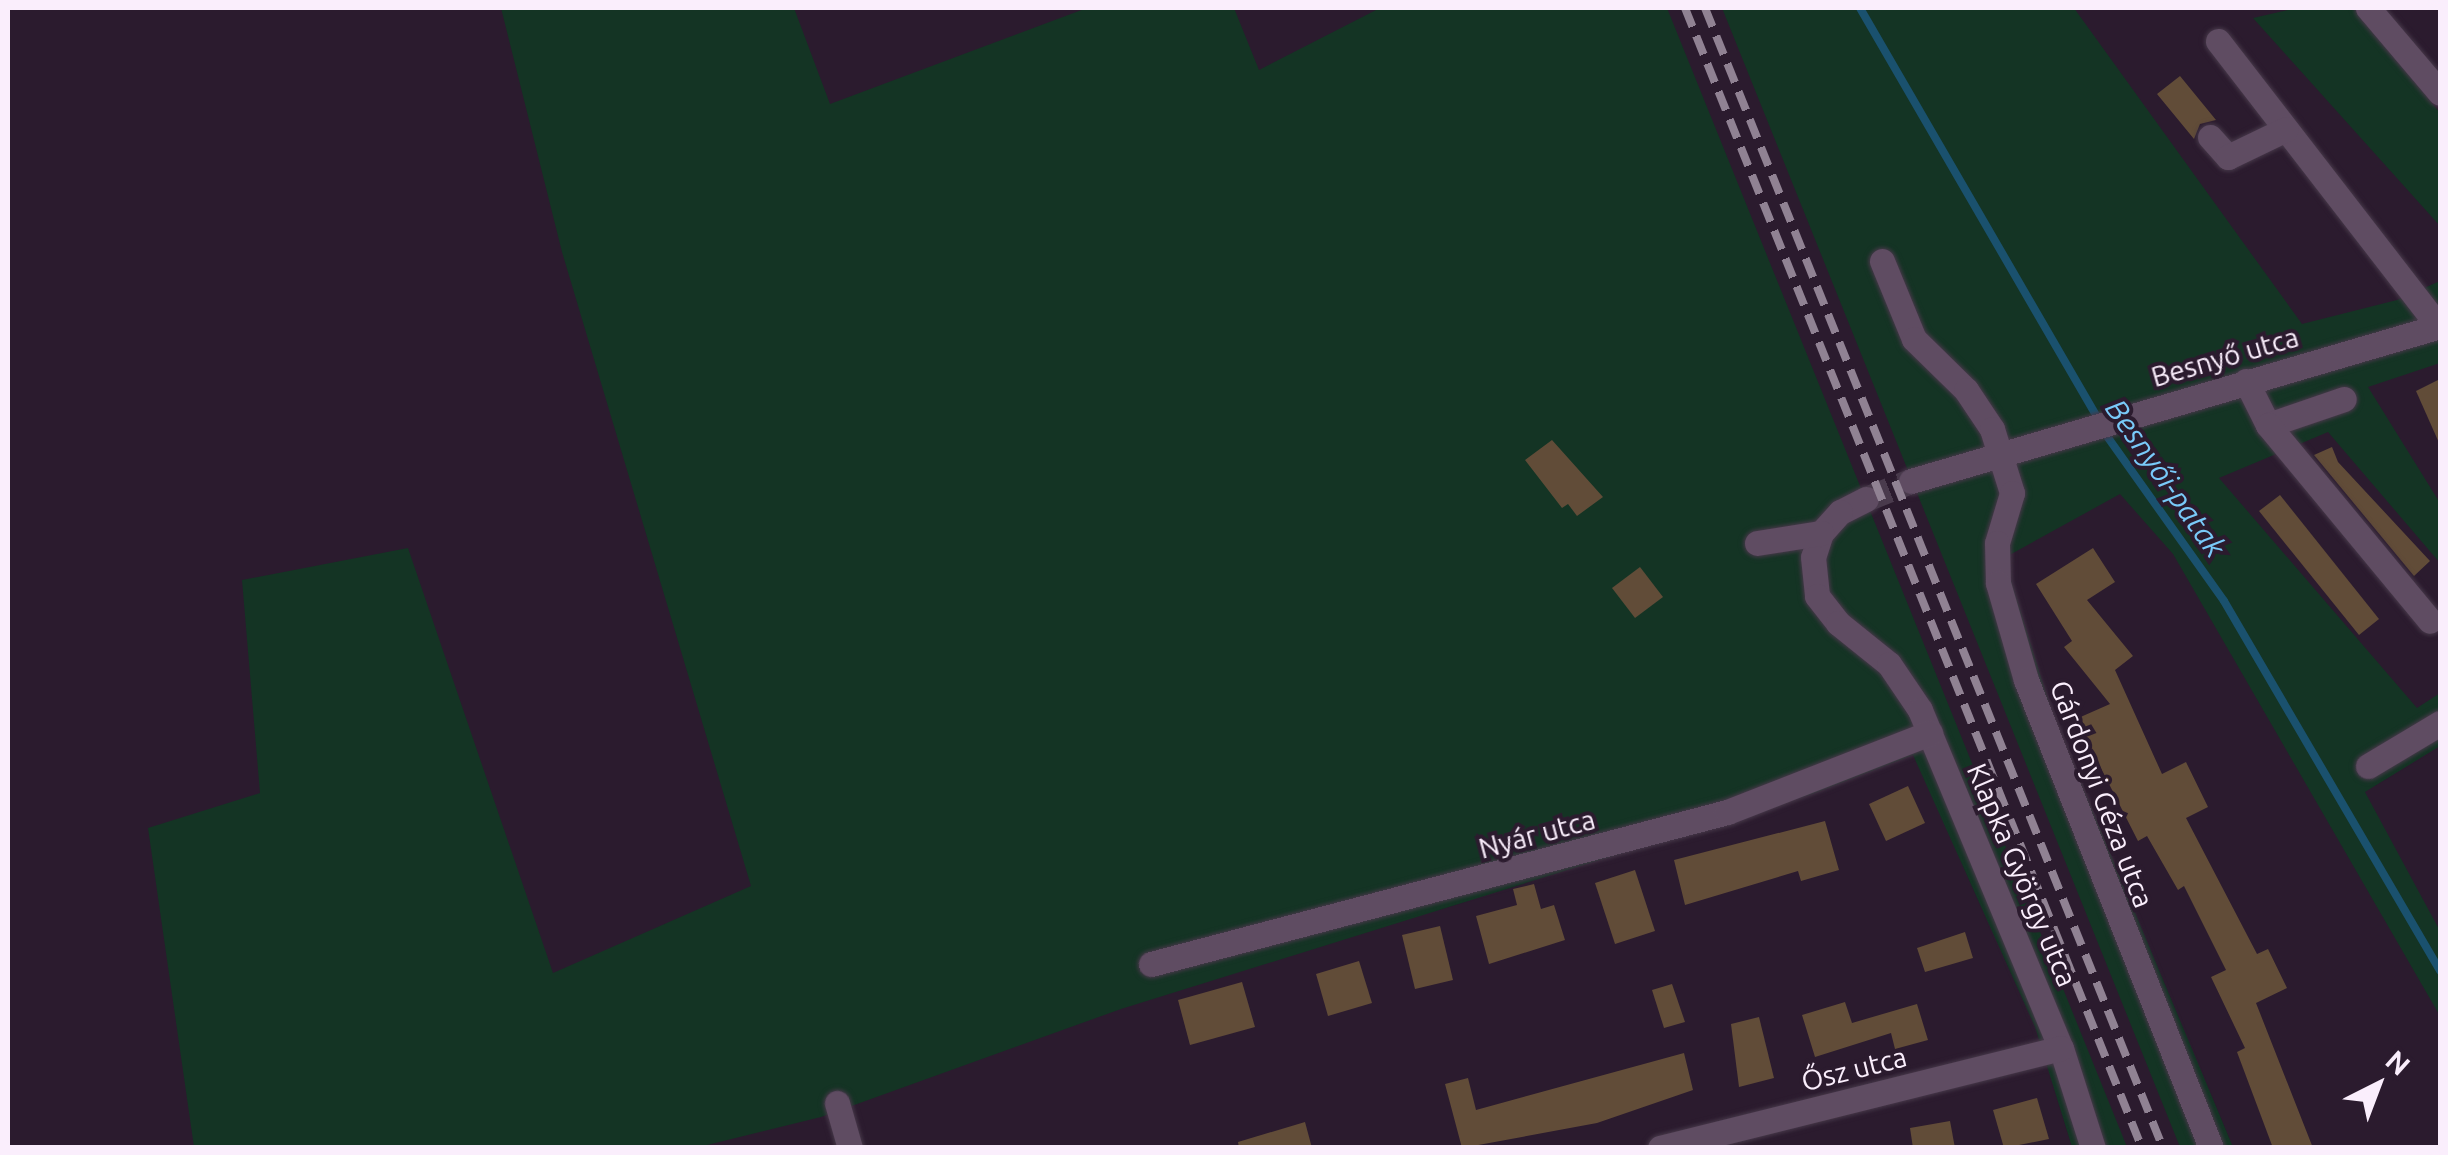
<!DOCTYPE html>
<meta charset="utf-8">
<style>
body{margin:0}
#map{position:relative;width:2448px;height:1155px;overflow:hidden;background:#2b1b2e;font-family:Ubuntu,sans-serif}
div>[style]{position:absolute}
.green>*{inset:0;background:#143424}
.stream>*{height:8px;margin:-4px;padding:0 4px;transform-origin:4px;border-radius:4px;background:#1a516e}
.building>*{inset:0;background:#614c38}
.minor-tunnel>*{height:25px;margin-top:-12.5px;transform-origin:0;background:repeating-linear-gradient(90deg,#4a3b4d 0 25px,transparent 0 37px)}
.roads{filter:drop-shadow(0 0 2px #463849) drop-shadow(0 0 2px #463849)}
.minor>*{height:25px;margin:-12.5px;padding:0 12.5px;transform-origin:12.5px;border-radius:12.5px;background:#5f4c62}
.rail>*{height:8px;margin-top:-4px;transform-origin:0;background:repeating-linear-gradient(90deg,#908293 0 20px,transparent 0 30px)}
span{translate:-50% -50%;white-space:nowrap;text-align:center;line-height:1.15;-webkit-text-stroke:8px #2b1b2e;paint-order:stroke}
.street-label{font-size:28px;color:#faeefc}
.water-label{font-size:30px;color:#79caf9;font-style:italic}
.frame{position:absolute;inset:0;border:10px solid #faeefc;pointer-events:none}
.north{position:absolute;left:2328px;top:1035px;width:100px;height:100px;-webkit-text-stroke:8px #2b1b2e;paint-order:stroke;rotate:42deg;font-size:28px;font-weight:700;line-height:40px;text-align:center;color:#faeefc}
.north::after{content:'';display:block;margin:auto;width:35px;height:45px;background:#faeefc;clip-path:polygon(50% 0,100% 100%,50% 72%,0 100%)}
</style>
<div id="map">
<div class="green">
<i style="clip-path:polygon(501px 8px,794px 8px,830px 104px,1087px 8px,1234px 8px,1259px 70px,1380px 8px,1667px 8px,2127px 1147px,2072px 1147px,2035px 1027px,1913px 755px,1812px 794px,1121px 1009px,821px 1117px,695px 1148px,194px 1147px,148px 828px,260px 793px,242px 580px,408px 548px,553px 973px,751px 886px,562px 252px)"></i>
<i style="clip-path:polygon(1722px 8px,2074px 8px,2302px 324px,2397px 300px,2440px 281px,2440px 363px,2368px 387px,2440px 503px,2440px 563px,2328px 432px,2219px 478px,2417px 708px,2440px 693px,2440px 746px,2365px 792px,2440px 931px,2440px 1016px,2173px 554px,2120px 494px,2004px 558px,2054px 719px,2233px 1147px,2180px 1147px)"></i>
<i style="clip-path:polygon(2297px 8px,2355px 8px,2440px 113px,2440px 226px,2253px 18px)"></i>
</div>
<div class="stream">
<i style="left:1860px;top:8px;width:475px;rotate:59.9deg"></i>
<i style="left:2104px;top:432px;width:207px;rotate:54.6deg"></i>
<i style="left:2224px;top:601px;width:428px;rotate:59.7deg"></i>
</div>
<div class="building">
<i style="clip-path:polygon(2180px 76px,2216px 120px,2200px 124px,2194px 139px,2157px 94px)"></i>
<i style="clip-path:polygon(2440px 379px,2440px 445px,2416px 391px)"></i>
<i style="clip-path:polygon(1552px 440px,1603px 497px,1577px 516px,1568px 504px,1562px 508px,1525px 460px)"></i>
<i style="clip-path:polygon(2332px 447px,2338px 462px,2430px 561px,2414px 576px,2314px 455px)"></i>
<i style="clip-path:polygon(2280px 495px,2379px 619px,2359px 635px,2259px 511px)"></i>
<i style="clip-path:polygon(2093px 548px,2115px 582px,2087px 600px,2133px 656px,2115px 670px,2162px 774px,2186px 762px,2208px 807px,2186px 818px,2257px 954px,2268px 949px,2287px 988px,2256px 1003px,2313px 1148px,2273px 1148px,2237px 1052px,2245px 1048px,2211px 977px,2226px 970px,2184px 886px,2178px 890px,2147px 836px,2138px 841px,2076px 719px,2110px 704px,2064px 647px,2072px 641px,2036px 584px)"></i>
<i style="clip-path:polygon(1640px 567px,1663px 597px,1635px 618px,1612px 588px)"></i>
<i style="clip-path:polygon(1908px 786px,1925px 823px,1886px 841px,1869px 804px)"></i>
<i style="clip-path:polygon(1825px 821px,1839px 870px,1801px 881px,1798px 871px,1685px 905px,1674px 860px)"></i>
<i style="clip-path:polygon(1635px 870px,1655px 931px,1615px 944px,1595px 883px)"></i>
<i style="clip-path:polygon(1534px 884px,1541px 909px,1554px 905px,1565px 940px,1489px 964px,1476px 916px,1517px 905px,1513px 889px)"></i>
<i style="clip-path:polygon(1440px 926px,1453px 980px,1415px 989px,1402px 935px)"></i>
<i style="clip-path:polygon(1965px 932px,1973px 958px,1925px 972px,1917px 948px)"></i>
<i style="clip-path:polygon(1359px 961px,1372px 1003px,1328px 1016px,1316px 974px)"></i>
<i style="clip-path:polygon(1242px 982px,1255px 1027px,1190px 1045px,1178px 1000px)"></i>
<i style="clip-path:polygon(1672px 984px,1685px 1022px,1664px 1028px,1652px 990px)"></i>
<i style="clip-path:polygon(1845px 1002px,1852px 1023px,1917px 1004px,1928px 1040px,1895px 1049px,1891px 1033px,1815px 1057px,1802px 1015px)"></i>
<i style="clip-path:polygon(1759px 1017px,1774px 1078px,1739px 1087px,1731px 1024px)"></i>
<i style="clip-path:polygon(1684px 1053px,1693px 1090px,1597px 1123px,1462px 1148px,1445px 1084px,1468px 1078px,1476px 1110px)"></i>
<i style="clip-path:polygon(2037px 1098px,2049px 1139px,2004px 1148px,1993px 1110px)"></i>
<i style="clip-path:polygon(1950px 1121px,1955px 1148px,1913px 1148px,1910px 1128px)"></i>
<i style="clip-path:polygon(1305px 1122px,1312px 1148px,1239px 1148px,1238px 1142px)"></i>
</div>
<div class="minor-tunnel">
<i style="left:1866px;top:499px;width:48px;rotate:-21.8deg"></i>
</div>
<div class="roads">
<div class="minor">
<i style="left:2368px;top:8px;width:111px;rotate:49.7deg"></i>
<i style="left:2218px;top:41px;width:361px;rotate:52.3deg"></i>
<i style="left:2210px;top:137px;width:27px;rotate:48deg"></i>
<i style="left:2228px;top:157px;width:64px;rotate:-25.8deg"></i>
<i style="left:1882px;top:261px;width:84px;rotate:67.7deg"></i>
<i style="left:1914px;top:339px;width:73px;rotate:44.4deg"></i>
<i style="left:1966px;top:390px;width:47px;rotate:56.3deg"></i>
<i style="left:1992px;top:429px;width:67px;rotate:72.6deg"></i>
<i style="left:2012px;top:493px;width:52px;rotate:106.7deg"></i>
<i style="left:1997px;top:543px;width:40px;rotate:88.6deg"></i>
<i style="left:1998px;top:583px;width:101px;rotate:73.9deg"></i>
<i style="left:2026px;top:680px;width:503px;rotate:68.43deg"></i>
<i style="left:2246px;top:381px;width:49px;rotate:63.4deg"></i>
<i style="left:2268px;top:425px;width:80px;rotate:-18.9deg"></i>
<i style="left:2268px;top:425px;width:254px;rotate:50.4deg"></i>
<i style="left:1911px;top:481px;width:551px;rotate:-16.33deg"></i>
<i style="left:1866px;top:499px;width:29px;rotate:153deg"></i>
<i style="left:1840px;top:512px;width:28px;rotate:132deg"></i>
<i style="left:1821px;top:533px;width:25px;rotate:108deg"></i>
<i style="left:1813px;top:557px;width:39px;rotate:84deg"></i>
<i style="left:1817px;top:596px;width:34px;rotate:52deg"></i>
<i style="left:1838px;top:623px;width:65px;rotate:38.8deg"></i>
<i style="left:1889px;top:664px;width:55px;rotate:56deg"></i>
<i style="left:1920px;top:710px;width:366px;rotate:67.4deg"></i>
<i style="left:2061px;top:1048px;width:105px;rotate:72.3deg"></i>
<i style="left:1757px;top:543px;width:65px;rotate:-8.9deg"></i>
<i style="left:2368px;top:766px;width:84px;rotate:-30.8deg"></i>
<i style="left:1151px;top:964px;width:596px;rotate:-14.78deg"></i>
<i style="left:1727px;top:812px;width:218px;rotate:-21.3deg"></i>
<i style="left:837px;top:1103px;width:47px;rotate:73.9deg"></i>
<i style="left:1660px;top:1148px;width:413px;rotate:-14deg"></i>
</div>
</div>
<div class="rail">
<i style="left:1685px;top:8px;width:1228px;rotate:68.16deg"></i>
<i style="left:1705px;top:8px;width:1229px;rotate:68.11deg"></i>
</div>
<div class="street-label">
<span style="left:2225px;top:357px;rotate:-16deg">Besnyő utca</span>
<span style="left:2102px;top:794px;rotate:69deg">Gárdonyi Géza utca</span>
<span style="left:1537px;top:834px;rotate:-15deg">Nyár utca</span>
<span style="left:2022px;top:875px;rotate:67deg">Klapka György utca</span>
<span style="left:1854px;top:1069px;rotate:-14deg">Ősz utca</span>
</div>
<div class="water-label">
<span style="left:2166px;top:478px;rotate:55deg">Besnyői-patak</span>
</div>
<div class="frame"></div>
<div class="north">N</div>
</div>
